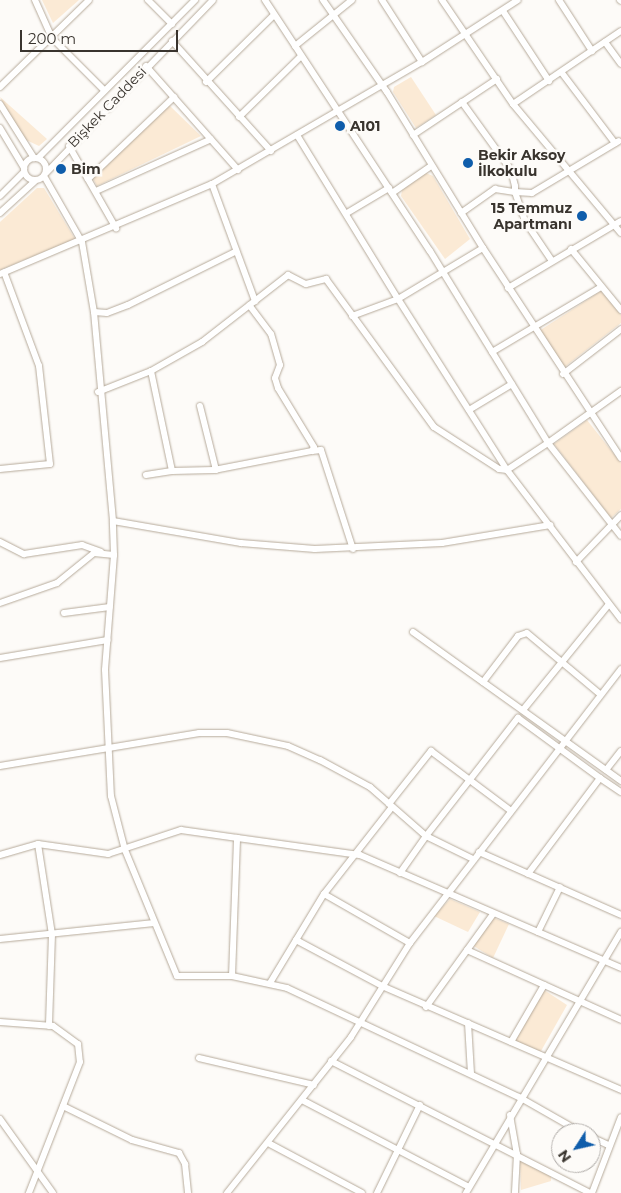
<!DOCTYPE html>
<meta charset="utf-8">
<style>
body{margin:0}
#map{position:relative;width:621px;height:1193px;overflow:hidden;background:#fdfbf8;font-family:Montserrat,sans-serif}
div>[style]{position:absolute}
.green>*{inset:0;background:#fbead5}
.roads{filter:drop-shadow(0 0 1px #b6aa9a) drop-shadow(0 0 1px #b6aa9a)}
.minor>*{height:6px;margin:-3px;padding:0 3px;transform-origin:3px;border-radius:3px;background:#fff}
.minor>.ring{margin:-3px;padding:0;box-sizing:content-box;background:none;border:6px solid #fff;border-radius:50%}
.dots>*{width:14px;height:14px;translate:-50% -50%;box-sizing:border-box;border:2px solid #fdfbf8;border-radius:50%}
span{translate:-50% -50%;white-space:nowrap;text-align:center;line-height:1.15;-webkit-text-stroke:5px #fdfbf8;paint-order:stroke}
.street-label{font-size:14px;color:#39342e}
.poi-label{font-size:14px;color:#39342e;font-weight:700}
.left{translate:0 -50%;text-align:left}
.right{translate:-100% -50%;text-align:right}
.north{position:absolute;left:551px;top:1123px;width:50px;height:50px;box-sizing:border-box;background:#fdfbf8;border:1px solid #afaba7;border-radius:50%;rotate:235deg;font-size:14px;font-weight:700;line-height:20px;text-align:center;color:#39342e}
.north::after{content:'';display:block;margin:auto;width:18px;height:22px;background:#0f5dab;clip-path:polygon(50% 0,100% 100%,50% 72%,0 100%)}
.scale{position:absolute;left:20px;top:30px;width:158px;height:22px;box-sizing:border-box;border:2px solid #39342e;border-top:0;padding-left:6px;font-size:15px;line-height:18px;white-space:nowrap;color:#39342e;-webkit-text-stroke:4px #fdfbf8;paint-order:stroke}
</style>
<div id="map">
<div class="green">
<i style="clip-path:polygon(42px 0,79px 0,53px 23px)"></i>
<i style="clip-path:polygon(411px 77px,436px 115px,416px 128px,393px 92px,394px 87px)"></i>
<i style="clip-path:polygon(0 97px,47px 139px,39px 146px,24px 139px,14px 127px)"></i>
<i style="clip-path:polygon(169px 105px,201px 136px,97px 186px,92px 177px)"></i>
<i style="clip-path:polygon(426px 173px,433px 176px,470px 239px,445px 259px,401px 196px,402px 190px)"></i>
<i style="clip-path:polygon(37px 188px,44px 188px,75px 239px,0 270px,0 222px)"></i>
<i style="clip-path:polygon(601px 291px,621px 315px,621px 323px,562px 369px,539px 331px)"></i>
<i style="clip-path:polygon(587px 420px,621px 463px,621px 509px,611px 518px,554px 444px)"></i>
<i style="clip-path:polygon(450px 899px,480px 912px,468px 932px,434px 916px)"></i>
<i style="clip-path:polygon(494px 918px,509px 924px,493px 958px,472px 945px)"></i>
<i style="clip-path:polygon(544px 990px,567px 1005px,541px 1051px,535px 1051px,512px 1040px)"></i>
<i style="clip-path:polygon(520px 1161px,551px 1176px,551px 1181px,521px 1190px)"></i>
</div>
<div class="roads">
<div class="minor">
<i style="left:35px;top:0;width:42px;rotate:65.9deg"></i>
<i style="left:52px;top:38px;width:74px;rotate:45deg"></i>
<i style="left:148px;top:0;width:34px;rotate:45deg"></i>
<i style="left:265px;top:0;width:300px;rotate:56.7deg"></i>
<i style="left:430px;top:251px;width:225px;rotate:58.4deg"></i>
<i style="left:548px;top:443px;width:118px;rotate:51.9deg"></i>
<i style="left:323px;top:0;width:112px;rotate:55.2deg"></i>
<i style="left:387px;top:92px;width:183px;rotate:58.4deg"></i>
<i style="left:483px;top:248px;width:251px;rotate:56.7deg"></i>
<i style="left:382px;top:0;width:74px;rotate:57.2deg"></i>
<i style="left:442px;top:0;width:126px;rotate:55.7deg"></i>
<i style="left:513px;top:104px;width:168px;rotate:50.1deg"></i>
<i style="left:559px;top:0;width:61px;rotate:57.1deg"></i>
<i style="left:620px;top:0;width:1px;rotate:45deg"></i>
<i style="left:503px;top:11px;width:84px;rotate:56.7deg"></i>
<i style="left:172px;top:41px;width:148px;rotate:48deg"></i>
<i style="left:605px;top:42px;width:27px;rotate:54deg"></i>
<i style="left:295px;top:46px;width:73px;rotate:-38.9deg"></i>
<i style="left:146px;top:66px;width:139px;rotate:48.5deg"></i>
<i style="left:562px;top:73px;width:88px;rotate:52.9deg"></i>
<i style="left:206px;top:82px;width:94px;rotate:-44.6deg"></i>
<i style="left:0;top:87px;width:124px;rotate:-44.3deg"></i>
<i style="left:0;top:104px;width:64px;rotate:57.8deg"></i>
<i style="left:513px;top:104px;width:130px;rotate:-34.1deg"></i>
<i style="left:239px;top:117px;width:87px;rotate:-44.5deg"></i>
<i style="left:0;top:128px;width:47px;rotate:59deg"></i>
<i style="left:297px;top:135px;width:193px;rotate:58.4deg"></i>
<i style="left:398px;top:299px;width:99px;rotate:-31deg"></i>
<i style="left:413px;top:135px;width:101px;rotate:-33.7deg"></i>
<i style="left:69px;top:146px;width:95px;rotate:60.2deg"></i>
<i class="ring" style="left:24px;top:158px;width:16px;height:16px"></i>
<i style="left:38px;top:158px;width:223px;rotate:-45.2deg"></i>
<i style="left:46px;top:173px;width:240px;rotate:-46deg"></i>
<i style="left:44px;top:176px;width:76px;rotate:60.1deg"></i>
<i style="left:82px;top:242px;width:71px;rotate:80.3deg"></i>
<i style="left:94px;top:312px;width:210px;rotate:84.8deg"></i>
<i style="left:113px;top:521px;width:130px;rotate:9.8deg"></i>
<i style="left:241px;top:543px;width:74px;rotate:4.6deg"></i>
<i style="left:315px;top:549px;width:127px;rotate:-2.7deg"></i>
<i style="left:442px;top:543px;width:110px;rotate:-9.4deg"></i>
<i style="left:88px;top:179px;width:119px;rotate:-43.6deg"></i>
<i style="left:212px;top:184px;width:125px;rotate:69.8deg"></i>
<i style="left:96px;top:191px;width:126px;rotate:-24.3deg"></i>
<i style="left:392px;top:193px;width:47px;rotate:-34.7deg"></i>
<i style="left:0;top:196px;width:34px;rotate:-45deg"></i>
<i style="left:0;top:213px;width:47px;rotate:-42.4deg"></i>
<i style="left:347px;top:213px;width:49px;rotate:-30.8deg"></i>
<i style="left:461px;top:213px;width:42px;rotate:-35.2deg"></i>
<i style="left:495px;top:189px;width:20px;rotate:9deg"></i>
<i style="left:515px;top:192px;width:6px;rotate:-90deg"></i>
<i style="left:515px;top:186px;width:16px;rotate:-104deg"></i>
<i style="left:511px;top:170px;width:84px;rotate:-125.8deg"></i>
<i style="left:571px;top:249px;width:79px;rotate:50.7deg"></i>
<i style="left:552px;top:261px;width:48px;rotate:-124deg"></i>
<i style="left:525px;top:221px;width:31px;rotate:-109deg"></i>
<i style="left:515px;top:192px;width:17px;rotate:3deg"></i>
<i style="left:532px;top:193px;width:101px;rotate:-30.9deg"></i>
<i style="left:0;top:274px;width:230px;rotate:-23deg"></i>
<i style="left:212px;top:184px;width:243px;rotate:-30.2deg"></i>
<i style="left:422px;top:62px;width:114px;rotate:-32.9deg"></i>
<i style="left:508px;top:288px;width:131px;rotate:-30.7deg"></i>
<i style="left:94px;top:312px;width:13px;rotate:4deg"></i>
<i style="left:107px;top:313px;width:22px;rotate:-21deg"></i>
<i style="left:128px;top:305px;width:119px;rotate:-26.4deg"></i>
<i style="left:352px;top:316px;width:49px;rotate:-20.3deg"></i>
<i style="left:398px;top:299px;width:203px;rotate:57.5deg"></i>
<i style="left:507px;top:470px;width:188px;rotate:52.6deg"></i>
<i style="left:492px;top:352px;width:127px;rotate:-30.8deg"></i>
<i style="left:151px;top:371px;width:102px;rotate:78.1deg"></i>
<i style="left:172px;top:471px;width:42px;rotate:-1.4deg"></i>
<i style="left:214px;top:470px;width:100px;rotate:-11deg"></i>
<i style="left:312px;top:451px;width:4px;rotate:-63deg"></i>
<i style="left:314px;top:447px;width:69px;rotate:-121.4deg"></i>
<i style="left:278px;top:388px;width:10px;rotate:-107deg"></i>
<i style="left:275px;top:378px;width:14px;rotate:-69deg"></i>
<i style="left:280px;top:365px;width:32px;rotate:-106deg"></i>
<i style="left:271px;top:334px;width:36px;rotate:-127deg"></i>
<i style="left:563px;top:374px;width:73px;rotate:-37.8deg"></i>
<i style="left:98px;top:392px;width:57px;rotate:-21.6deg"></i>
<i style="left:151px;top:371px;width:59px;rotate:-29.6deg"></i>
<i style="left:202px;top:342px;width:109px;rotate:-37.9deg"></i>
<i style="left:288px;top:275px;width:20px;rotate:27deg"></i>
<i style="left:306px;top:284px;width:21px;rotate:-14deg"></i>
<i style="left:326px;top:279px;width:183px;rotate:53.9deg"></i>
<i style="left:434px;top:427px;width:77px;rotate:32.9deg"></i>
<i style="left:499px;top:469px;width:8px;rotate:7deg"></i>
<i style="left:507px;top:470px;width:49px;rotate:-33.4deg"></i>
<i style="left:548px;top:443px;width:90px;rotate:-35.5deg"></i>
<i style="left:200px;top:406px;width:66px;rotate:76deg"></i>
<i style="left:469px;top:410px;width:50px;rotate:-31.2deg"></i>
<i style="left:312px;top:451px;width:9px;rotate:-6deg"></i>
<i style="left:321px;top:450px;width:104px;rotate:72.1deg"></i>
<i style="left:0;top:469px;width:50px;rotate:-5.7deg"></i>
<i style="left:50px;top:464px;width:99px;rotate:-96.4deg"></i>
<i style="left:39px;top:366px;width:100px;rotate:-110.4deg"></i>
<i style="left:146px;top:475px;width:26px;rotate:-9deg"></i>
<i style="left:0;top:542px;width:27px;rotate:27deg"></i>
<i style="left:24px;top:554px;width:59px;rotate:-8.8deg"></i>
<i style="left:82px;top:545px;width:20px;rotate:20deg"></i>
<i style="left:114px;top:555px;width:115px;rotate:94.5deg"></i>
<i style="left:105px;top:670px;width:126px;rotate:87.3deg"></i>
<i style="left:111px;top:796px;width:56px;rotate:75.5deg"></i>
<i style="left:125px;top:850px;width:136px;rotate:67.6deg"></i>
<i style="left:177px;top:976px;width:55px"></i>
<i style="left:232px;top:976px;width:56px;rotate:12.3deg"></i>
<i style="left:287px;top:988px;width:256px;rotate:25.2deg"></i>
<i style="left:519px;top:1097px;width:73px;rotate:29.7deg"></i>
<i style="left:576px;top:562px;width:65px;rotate:-46.2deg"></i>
<i style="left:0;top:603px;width:60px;rotate:-19.3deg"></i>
<i style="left:57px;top:583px;width:48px;rotate:-39deg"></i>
<i style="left:94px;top:553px;width:20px;rotate:6deg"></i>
<i style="left:114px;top:555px;width:34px;rotate:-92deg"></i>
<i style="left:64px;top:613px;width:46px;rotate:-7.4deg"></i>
<i style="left:413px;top:632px;width:256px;rotate:35.6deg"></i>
<i style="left:0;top:658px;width:109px;rotate:-9.5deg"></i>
<i style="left:483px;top:682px;width:58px;rotate:-52.7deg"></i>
<i style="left:518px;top:636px;width:9px;rotate:-18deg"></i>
<i style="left:527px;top:633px;width:95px;rotate:39.9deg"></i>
<i style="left:523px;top:710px;width:136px;rotate:-50.9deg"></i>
<i style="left:0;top:766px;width:202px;rotate:-9.4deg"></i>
<i style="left:199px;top:733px;width:28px"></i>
<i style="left:227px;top:733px;width:62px;rotate:12deg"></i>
<i style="left:288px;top:746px;width:35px;rotate:24deg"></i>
<i style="left:320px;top:760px;width:57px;rotate:28.4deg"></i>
<i style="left:370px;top:787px;width:74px;rotate:41.2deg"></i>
<i style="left:426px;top:836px;width:150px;rotate:-52.1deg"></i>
<i style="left:518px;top:718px;width:102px;rotate:36.2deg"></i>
<i style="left:600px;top:778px;width:120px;rotate:126.9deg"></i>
<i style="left:606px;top:770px;width:24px;rotate:-52deg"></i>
<i style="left:600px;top:778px;width:25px;rotate:34deg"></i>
<i style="left:389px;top:804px;width:68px;rotate:-51.6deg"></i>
<i style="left:431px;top:751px;width:99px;rotate:36.8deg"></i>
<i style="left:38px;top:844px;width:91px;rotate:81.2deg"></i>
<i style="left:52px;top:934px;width:92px;rotate:91.9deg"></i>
<i style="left:479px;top:852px;width:155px;rotate:23.9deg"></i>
<i style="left:0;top:855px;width:40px;rotate:-16deg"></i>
<i style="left:38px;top:844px;width:71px;rotate:8.1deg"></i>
<i style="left:108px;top:854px;width:77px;rotate:-18.2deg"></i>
<i style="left:181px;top:830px;width:57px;rotate:8.1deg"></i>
<i style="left:400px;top:873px;width:45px;rotate:-54.9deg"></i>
<i style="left:426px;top:836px;width:52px;rotate:26.1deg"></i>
<i style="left:324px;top:894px;width:99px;rotate:29.7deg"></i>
<i style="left:538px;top:932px;width:50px;rotate:-63.9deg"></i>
<i style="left:0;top:939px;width:155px;rotate:-5.9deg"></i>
<i style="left:296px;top:940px;width:98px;rotate:28.1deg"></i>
<i style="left:382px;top:986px;width:261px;rotate:23.5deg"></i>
<i style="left:467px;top:950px;width:169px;rotate:24.4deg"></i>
<i style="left:232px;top:976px;width:138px;rotate:-87.9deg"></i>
<i style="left:237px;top:838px;width:124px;rotate:7.9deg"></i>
<i style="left:360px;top:855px;width:284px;rotate:23.4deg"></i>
<i style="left:270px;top:983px;width:104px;rotate:-58.8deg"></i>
<i style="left:324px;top:894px;width:110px;rotate:-52deg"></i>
<i style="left:426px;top:1007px;width:115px;rotate:-54.2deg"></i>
<i style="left:0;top:1022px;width:53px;rotate:4.3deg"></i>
<i style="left:53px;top:1026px;width:31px;rotate:36deg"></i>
<i style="left:78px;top:1044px;width:18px;rotate:84deg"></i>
<i style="left:80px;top:1062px;width:141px;rotate:111.3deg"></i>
<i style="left:468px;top:1023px;width:51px;rotate:86.6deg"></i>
<i style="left:511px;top:1042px;width:66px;rotate:-59.9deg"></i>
<i style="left:199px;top:1058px;width:118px;rotate:13.2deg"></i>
<i style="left:331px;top:1061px;width:291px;rotate:27deg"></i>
<i style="left:302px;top:1100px;width:188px;rotate:27.5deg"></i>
<i style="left:63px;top:1106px;width:77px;rotate:26.2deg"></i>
<i style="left:132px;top:1140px;width:49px;rotate:15.5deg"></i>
<i style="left:179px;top:1153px;width:13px;rotate:61deg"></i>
<i style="left:185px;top:1164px;width:29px;rotate:84deg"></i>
<i style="left:510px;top:1115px;width:40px;rotate:80deg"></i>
<i style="left:517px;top:1154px;width:39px;rotate:93deg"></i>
<i style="left:0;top:1119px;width:91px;rotate:54.4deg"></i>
<i style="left:591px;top:1137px;width:19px;rotate:25deg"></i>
<i style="left:270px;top:1144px;width:104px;rotate:28deg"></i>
<i style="left:227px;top:1193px;width:199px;rotate:-51.5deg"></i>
<i style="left:351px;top:1037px;width:111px;rotate:-57.9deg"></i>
<i style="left:410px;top:943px;width:346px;rotate:-52.4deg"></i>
<i style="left:377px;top:1193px;width:98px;rotate:-64deg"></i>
<i style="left:466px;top:1193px;width:304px;rotate:-59.3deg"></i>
<i style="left:592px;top:1193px;width:81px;rotate:-69.1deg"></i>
</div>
</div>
<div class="dots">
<i style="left:340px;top:126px;background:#0f5dab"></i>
<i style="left:468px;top:163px;background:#0f5dab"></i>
<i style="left:61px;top:169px;background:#0f5dab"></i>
<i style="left:582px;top:216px;background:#0f5dab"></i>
</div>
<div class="street-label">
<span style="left:107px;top:107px;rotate:-46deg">Bişkek Caddesi</span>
</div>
<div class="poi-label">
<span class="left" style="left:350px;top:126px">A101</span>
<span class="left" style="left:478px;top:163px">Bekir Aksoy<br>İlkokulu</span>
<span class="left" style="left:71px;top:169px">Bim</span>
<span class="right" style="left:572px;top:216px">15 Temmuz<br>Apartmanı</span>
</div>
<div class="north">N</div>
<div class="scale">200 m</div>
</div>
